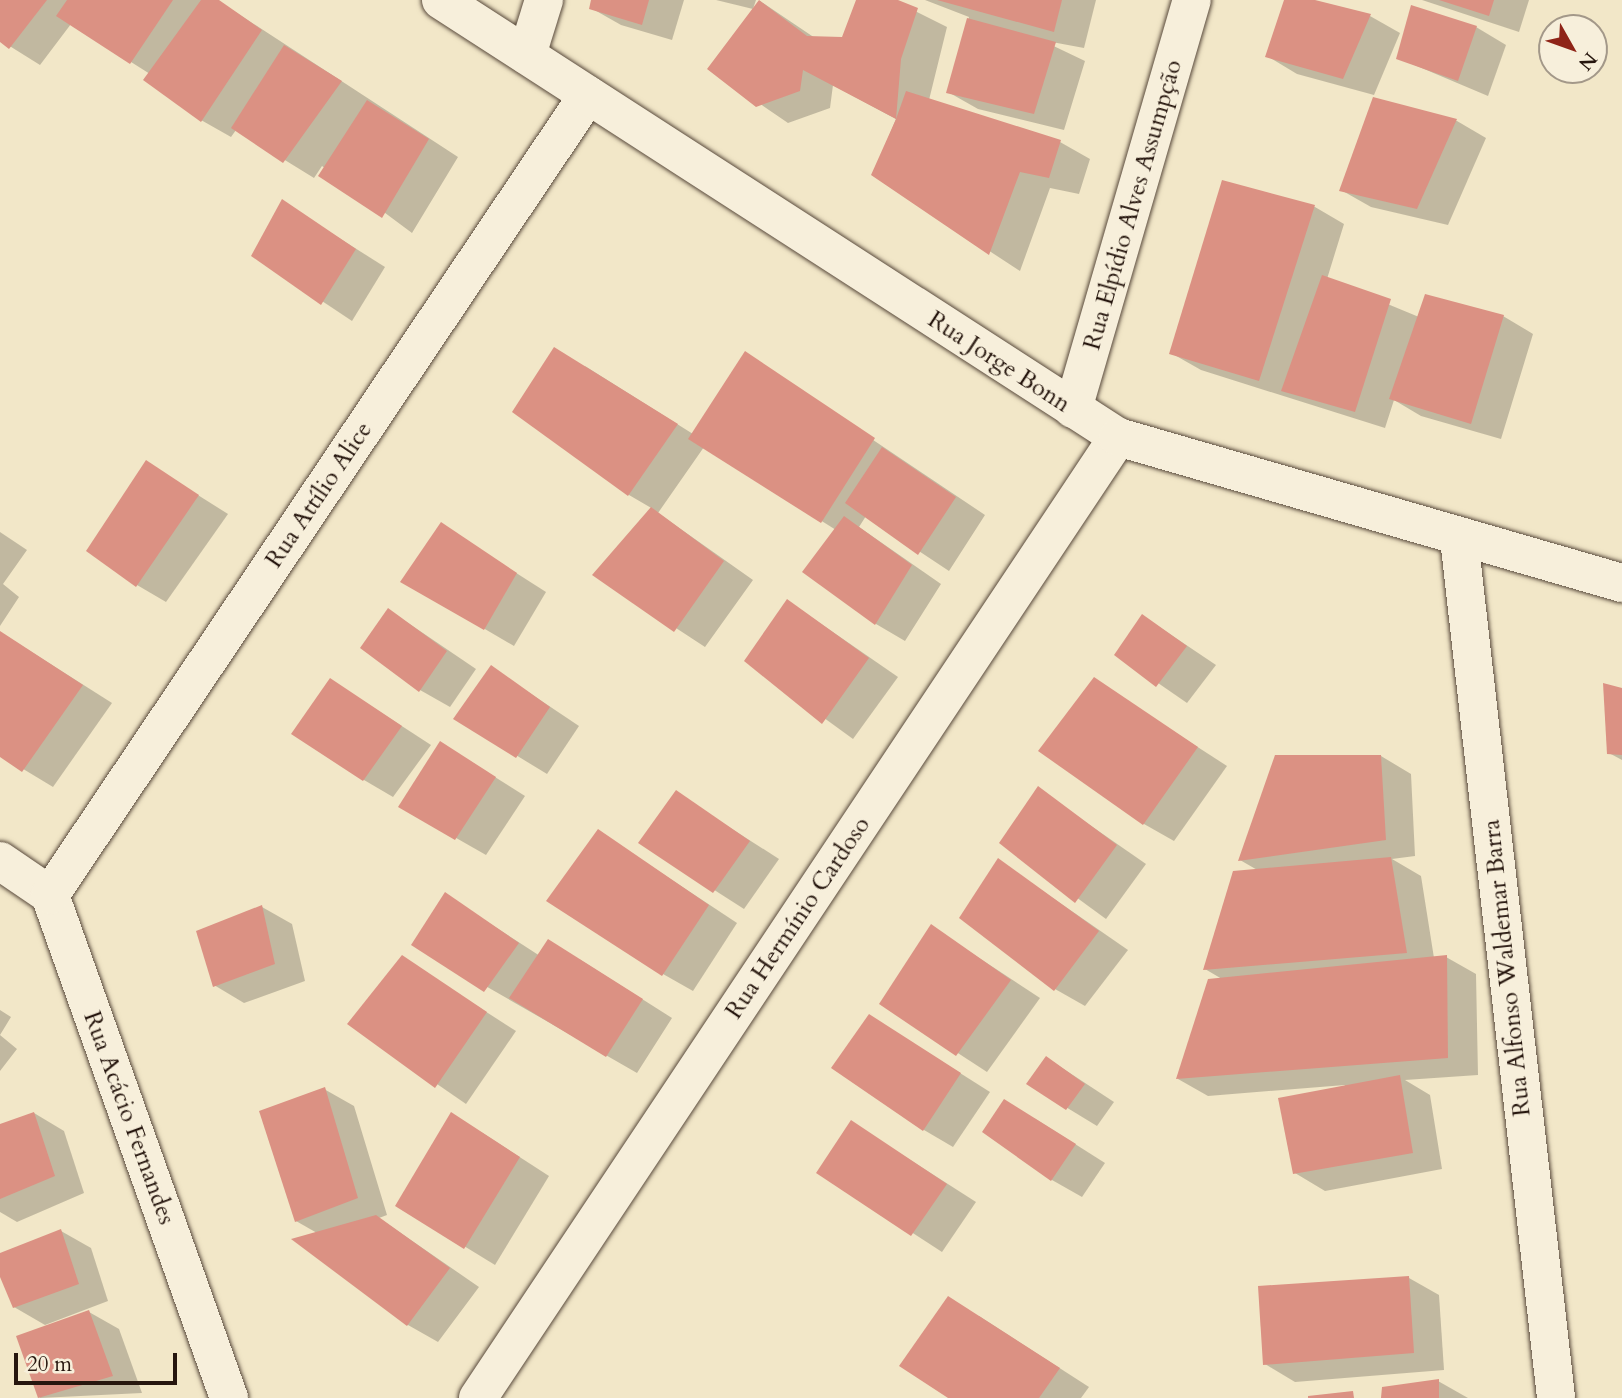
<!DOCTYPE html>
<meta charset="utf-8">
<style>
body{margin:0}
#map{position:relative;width:1622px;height:1398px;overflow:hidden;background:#f2e7c8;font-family:Cardo,serif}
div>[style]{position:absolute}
.shadow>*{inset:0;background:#0003}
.building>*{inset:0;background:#db9183}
.roads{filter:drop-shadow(0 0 2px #594a3c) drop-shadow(0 0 2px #594a3c)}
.street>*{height:38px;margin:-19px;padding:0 19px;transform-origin:19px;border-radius:19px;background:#f7efdb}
.secondary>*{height:38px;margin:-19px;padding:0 19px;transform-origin:19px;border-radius:19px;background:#f7efdb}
span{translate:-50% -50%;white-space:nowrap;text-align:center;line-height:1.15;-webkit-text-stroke:5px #f7efdb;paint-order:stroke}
.street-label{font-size:24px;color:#26160e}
.north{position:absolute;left:1538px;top:14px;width:70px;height:70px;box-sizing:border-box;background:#f7efdb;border:2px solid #a39889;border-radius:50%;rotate:130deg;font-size:19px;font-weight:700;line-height:28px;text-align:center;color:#26160e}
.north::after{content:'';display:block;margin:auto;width:24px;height:32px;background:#8f2418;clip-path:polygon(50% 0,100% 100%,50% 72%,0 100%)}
.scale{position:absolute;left:14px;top:1353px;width:163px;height:32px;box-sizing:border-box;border:4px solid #26160e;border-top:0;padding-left:9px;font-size:21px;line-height:24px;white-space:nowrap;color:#26160e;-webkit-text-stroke:5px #f7efdb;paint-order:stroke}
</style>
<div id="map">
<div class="shadow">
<i style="clip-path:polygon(0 0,217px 0,458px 157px,412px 233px,322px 166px,314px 178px,236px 130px,231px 137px,201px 120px,150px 74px,71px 24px,40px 65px,0 40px)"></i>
<i style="clip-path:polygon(593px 0,684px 0,672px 40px,621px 25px,591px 8px)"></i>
<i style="clip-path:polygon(716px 0,756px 0,753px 9px)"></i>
<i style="clip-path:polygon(857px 0,893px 0,947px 27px,929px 100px,1060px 142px,1090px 159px,1079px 194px,1050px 188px,1020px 271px,873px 175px,896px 119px,833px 85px,830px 108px,788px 123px,709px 69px,760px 1px,815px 38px,843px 39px)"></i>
<i style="clip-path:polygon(925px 0,1096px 0,1084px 48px,1041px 40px,1085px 61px,1064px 130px,978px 109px,948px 92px,969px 17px)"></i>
<i style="clip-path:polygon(1286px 0,1370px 16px,1400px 33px,1374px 95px,1297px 74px,1267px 56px)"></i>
<i style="clip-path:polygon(1422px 0,1529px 0,1519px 32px)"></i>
<i style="clip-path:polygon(1476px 27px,1506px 45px,1488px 96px,1398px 58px)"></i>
<i style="clip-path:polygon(1374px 99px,1457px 121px,1486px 138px,1448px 225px,1371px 207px,1341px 190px)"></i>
<i style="clip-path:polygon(1223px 182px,1315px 207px,1344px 224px,1327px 279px,1419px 317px,1503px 316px,1533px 334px,1501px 439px,1421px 416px,1394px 400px,1385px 428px,1201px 370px,1171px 353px)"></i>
<i style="clip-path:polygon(282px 202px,385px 267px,352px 321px,253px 255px)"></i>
<i style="clip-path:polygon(745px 354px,985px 515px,949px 571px,866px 516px,859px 527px,941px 584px,905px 641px,876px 624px,836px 530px,704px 447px,658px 513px,753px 580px,705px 647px,595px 575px,653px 509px,629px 495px,585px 366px,693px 434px)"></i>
<i style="clip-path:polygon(147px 463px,228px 514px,166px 602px,137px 585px)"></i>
<i style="clip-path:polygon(441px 525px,546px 592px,514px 646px,403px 581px)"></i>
<i style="clip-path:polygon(0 532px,27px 550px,3px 584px,19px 597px,0 626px)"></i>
<i style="clip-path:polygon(788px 601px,898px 677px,853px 739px,746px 661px)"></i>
<i style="clip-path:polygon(389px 610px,476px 669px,450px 707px,420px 690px)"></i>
<i style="clip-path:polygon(1143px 616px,1216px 665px,1187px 703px,1116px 654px)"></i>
<i style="clip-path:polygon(0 632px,112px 703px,53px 787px,0 755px)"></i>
<i style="clip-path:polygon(491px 667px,579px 726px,547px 774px,455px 718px)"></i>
<i style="clip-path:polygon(331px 680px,431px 745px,393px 797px,364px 780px)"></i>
<i style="clip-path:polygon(1094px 680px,1227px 766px,1174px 841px,1144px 824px)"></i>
<i style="clip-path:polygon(1622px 690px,1622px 760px,1609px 753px)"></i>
<i style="clip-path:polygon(441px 743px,525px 796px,486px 855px,400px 806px)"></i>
<i style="clip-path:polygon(1381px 756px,1411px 774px,1415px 856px,1392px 859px,1421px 876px,1434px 958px,1446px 957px,1476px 974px,1478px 1075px,1405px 1080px,1430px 1095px,1442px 1169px,1325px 1191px,1295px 1173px,1345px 1085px,1208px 1096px,1178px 1079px,1222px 979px,1205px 969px,1259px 871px,1240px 860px)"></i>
<i style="clip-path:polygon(1038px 789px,1146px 864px,1106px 919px,1002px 843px)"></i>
<i style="clip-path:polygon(676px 793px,779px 859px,744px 909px,641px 843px)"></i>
<i style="clip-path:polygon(598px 831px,737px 923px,693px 991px,663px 974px)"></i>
<i style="clip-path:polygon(998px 860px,1128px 950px,1085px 1006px,1055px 989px)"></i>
<i style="clip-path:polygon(446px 895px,540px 956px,579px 959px,672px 1018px,637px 1073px,414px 945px)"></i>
<i style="clip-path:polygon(262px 907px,292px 924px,305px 981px,244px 1003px,214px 985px)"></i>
<i style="clip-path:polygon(932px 927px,1040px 998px,987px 1072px,881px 1003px)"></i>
<i style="clip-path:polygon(402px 958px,516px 1031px,466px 1104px,350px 1024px)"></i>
<i style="clip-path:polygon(0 1010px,11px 1017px,0 1035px,17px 1049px,0 1071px)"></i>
<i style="clip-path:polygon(870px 1016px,990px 1092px,953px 1147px,924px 1130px)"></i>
<i style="clip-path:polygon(1047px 1058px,1114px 1102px,1097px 1126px,1028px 1084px)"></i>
<i style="clip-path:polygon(324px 1089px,354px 1106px,387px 1215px,379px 1218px,479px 1287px,438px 1342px,408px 1325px,317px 1233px,296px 1221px)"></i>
<i style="clip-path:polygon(34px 1113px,64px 1131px,84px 1193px,17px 1222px,0 1212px,0 1126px)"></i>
<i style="clip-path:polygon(1034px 1118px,1105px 1163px,1082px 1197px,1052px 1180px)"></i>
<i style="clip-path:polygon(851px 1122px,976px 1202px,942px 1252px,819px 1172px)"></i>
<i style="clip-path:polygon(481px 1132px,549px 1176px,495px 1265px,397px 1205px)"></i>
<i style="clip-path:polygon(61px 1231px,91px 1248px,108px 1301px,45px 1325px,14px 1307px,0 1255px)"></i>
<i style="clip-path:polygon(1409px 1278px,1439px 1295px,1444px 1370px,1295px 1382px,1265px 1364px)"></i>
<i style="clip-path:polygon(89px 1312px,119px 1329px,142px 1393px,40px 1398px,19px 1337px)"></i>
<i style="clip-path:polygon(979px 1316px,1089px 1387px,1081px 1398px,951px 1398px)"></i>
<i style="clip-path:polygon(1438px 1381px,1468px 1398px,1382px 1398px)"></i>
</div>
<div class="building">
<i style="clip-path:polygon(0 0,47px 0,9px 49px,0 42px)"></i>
<i style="clip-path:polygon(67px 0,173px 0,130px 64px,56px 16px)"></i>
<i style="clip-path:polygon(201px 0,219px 0,262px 30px,201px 122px,143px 80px)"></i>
<i style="clip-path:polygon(591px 0,649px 0,642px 25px,589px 9px)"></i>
<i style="clip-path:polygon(759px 0,807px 36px,842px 37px,856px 0,898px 0,918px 8px,901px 59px,896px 119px,906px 91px,1061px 140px,1049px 178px,1020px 172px,989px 255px,871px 175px,896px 119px,803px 70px,800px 91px,756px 107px,707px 69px)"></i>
<i style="clip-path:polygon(937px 0,1062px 0,1054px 32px)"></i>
<i style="clip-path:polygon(1284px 0,1315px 0,1371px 14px,1343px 79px,1265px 57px)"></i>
<i style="clip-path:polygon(1439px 0,1494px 0,1489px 16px)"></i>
<i style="clip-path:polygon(1411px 5px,1477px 26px,1458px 81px,1396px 59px)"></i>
<i style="clip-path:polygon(967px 18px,1056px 42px,1034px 114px,946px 93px)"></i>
<i style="clip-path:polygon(284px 45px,342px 81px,283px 163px,231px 128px)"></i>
<i style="clip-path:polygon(1373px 97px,1457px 119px,1417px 209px,1339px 191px)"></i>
<i style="clip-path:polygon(367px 100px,429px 139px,382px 218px,318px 176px)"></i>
<i style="clip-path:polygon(1222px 180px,1315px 205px,1259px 381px,1169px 354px)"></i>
<i style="clip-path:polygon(282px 199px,356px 249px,321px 305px,251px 256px)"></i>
<i style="clip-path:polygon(1322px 275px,1391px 299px,1355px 412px,1281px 391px)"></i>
<i style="clip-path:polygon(1425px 294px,1504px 315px,1471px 424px,1389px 399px)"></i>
<i style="clip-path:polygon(554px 347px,678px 424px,628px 496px,512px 412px)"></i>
<i style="clip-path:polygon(745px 351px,875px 438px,821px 523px,688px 439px)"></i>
<i style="clip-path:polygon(882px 447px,956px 497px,918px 555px,845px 503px)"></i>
<i style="clip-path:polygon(146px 460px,199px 495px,136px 587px,86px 551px)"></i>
<i style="clip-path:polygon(651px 507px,724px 561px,674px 632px,592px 575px)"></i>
<i style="clip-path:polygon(844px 516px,912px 565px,875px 625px,802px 572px)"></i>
<i style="clip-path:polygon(441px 522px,517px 573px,484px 630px,400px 582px)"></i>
<i style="clip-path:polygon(787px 599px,869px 658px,822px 724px,744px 661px)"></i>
<i style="clip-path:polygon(388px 608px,447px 651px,419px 692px,360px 648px)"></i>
<i style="clip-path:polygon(1142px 614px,1187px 646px,1156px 687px,1114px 655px)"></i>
<i style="clip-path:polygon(0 631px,83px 685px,22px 772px,0 757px)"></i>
<i style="clip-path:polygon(491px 665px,550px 707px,516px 758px,453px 719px)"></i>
<i style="clip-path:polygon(1094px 677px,1198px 747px,1143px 825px,1038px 751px)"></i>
<i style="clip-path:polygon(330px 678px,402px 726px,363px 781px,291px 734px)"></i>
<i style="clip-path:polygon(1603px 683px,1622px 688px,1622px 755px,1607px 754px)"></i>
<i style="clip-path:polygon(440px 741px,496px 777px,455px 840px,398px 807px)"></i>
<i style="clip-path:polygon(1275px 755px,1381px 755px,1386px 840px,1238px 861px)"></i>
<i style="clip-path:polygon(1038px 786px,1117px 845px,1075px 903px,999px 843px)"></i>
<i style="clip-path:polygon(676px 790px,750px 841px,713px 893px,638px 843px)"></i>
<i style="clip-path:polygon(598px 829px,709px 905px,662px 976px,546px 901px)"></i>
<i style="clip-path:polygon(1391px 857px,1407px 953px,1203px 970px,1233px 871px)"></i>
<i style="clip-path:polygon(998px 858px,1099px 931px,1054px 991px,959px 918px)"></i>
<i style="clip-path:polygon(445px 892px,519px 943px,484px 992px,411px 945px)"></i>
<i style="clip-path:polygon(262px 905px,275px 964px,213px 987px,196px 931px)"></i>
<i style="clip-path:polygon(931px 924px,1011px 980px,956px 1056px,879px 1004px)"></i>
<i style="clip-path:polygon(548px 939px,643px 999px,606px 1057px,509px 998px)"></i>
<i style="clip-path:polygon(402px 955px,487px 1012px,435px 1088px,347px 1024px)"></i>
<i style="clip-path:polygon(1447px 955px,1448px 1058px,1176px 1079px,1208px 979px)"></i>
<i style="clip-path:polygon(869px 1014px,961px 1073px,923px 1131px,831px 1068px)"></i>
<i style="clip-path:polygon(1046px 1056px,1085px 1084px,1066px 1110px,1026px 1084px)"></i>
<i style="clip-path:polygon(1400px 1075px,1413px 1153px,1293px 1174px,1278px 1098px)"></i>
<i style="clip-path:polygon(325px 1087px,358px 1198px,295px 1222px,259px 1111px)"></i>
<i style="clip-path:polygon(1004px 1099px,1076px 1144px,1051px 1181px,982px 1132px)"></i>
<i style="clip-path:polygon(34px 1112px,55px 1176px,0 1199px,0 1124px)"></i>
<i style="clip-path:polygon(451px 1112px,520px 1157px,464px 1249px,395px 1206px)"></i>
<i style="clip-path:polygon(851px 1120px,947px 1184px,911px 1236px,816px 1173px)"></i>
<i style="clip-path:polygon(376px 1215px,450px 1268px,407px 1326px,291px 1239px)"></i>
<i style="clip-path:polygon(61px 1229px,79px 1284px,13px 1308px,0 1277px,0 1253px)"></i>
<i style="clip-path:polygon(1409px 1276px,1414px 1353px,1263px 1365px,1258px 1286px)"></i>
<i style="clip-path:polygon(948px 1296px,1060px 1368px,1039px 1398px,948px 1398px,899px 1366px)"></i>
<i style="clip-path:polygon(89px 1310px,113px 1376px,38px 1398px,16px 1336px)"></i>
<i style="clip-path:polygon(1439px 1379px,1439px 1398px,1381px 1398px,1382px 1387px)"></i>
<i style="clip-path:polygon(1353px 1391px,1354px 1398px,1308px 1398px,1308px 1396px)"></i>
</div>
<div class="roads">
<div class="street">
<i style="left:527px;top:55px;width:58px;rotate:-72.8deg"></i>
<i style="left:1073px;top:409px;width:426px;rotate:-73.8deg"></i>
<i style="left:1459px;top:538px;width:865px;rotate:83.56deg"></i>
<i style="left:0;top:861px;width:60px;rotate:34.2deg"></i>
<i style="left:50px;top:895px;width:534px;rotate:70.41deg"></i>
<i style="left:50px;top:895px;width:964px;rotate:-56.08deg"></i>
<i style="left:478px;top:1398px;width:1155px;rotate:-56.34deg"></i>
</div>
<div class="secondary">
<i style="left:441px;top:0;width:806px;rotate:32.84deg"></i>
<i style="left:1118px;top:437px;width:525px;rotate:16.16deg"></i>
</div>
</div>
<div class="street-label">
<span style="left:1133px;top:205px;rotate:-74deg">Rua Elpídio Alves Assumpção</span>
<span style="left:999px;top:362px;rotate:33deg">Rua Jorge Bonn</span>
<span style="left:319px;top:495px;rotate:-56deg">Rua Attílio Alice</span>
<span style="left:798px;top:918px;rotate:-56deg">Rua Hermínio Cardoso</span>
<span style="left:1507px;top:968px;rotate:-96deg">Rua Alfonso Waldemar Barra</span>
<span style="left:129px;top:1118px;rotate:70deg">Rua Acácio Fernandes</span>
</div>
<div class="north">N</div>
<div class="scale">20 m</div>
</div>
